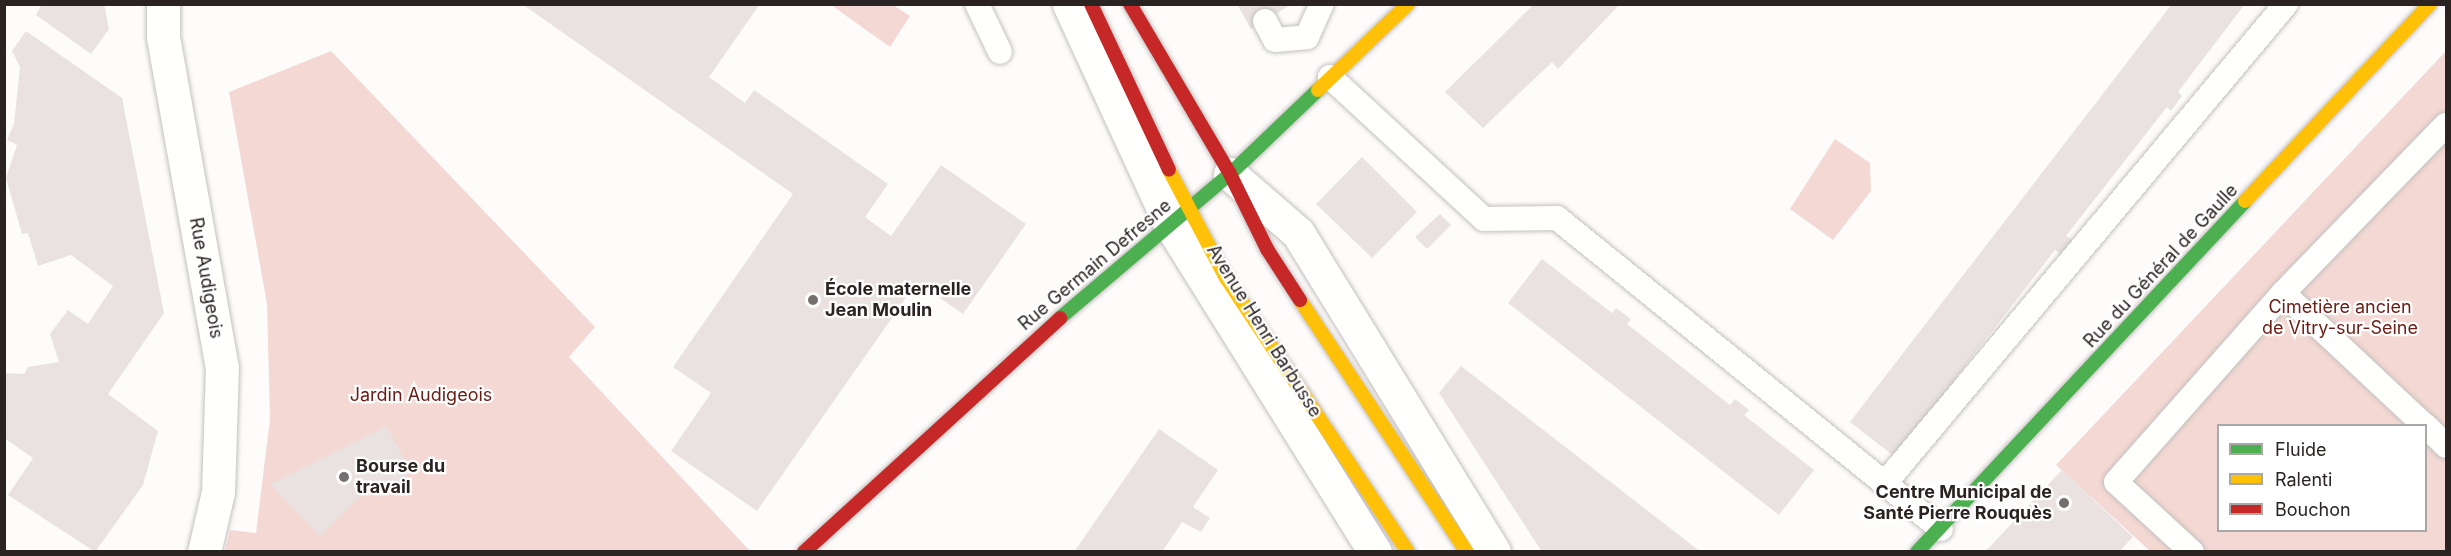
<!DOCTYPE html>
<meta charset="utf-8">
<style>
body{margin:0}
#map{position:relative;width:2451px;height:556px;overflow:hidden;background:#fefcfb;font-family:Inter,sans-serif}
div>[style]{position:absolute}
.green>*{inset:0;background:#f4d8d3}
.building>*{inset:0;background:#e9e2e1}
.roads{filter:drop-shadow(0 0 2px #c4c0bf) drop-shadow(0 0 2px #c4c0bf)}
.lane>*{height:24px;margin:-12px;padding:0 12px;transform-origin:12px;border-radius:12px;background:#fffffe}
.street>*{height:33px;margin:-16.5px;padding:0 16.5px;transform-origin:16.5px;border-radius:16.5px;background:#fffffe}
.fast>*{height:14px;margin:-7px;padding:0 7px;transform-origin:7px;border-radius:7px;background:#4caf50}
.slow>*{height:14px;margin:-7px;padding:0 7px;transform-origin:7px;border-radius:7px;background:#ffc107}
.jam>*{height:14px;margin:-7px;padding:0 7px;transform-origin:7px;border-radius:7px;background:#c62828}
.dots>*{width:16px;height:16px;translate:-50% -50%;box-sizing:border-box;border:3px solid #fff;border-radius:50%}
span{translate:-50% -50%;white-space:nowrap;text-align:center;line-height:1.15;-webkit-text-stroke:4.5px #fff;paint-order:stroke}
.street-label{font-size:18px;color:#2b2322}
.poi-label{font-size:18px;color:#2b2322;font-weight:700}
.left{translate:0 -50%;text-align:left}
.right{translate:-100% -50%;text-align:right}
.park-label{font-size:18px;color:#6b1d15}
.frame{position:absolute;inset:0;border:6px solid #2b2322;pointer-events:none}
.legend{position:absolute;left:2217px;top:424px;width:210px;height:108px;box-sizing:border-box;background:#fff;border:2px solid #aaa7a7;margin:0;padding:8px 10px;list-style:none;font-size:18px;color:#2b2322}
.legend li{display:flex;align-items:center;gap:12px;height:30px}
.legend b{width:30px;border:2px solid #aaa7a7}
</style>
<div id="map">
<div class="green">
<i style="clip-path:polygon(831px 5px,893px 5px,910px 16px,890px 47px)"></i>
<i style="clip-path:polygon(331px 51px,595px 327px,569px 357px,750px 551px,225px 552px,230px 530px,256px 533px,270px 419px,267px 304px,229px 92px)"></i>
<i style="clip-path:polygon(evenodd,2446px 51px,2446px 551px,2150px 551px,2056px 465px,2446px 51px,2218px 426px,2426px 426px,2426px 530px,2218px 530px,2218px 426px)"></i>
<i style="clip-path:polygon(1835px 139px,1870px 163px,1871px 191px,1833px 240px,1790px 209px)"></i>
</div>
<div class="building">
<i style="clip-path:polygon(42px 4px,104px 4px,109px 29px,91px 54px,36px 15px)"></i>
<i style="clip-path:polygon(522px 4px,760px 4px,709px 77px,745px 103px,754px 90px,888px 184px,865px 217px,891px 236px,941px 165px,1026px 224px,963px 314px,917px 282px,757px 511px,671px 451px,711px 393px,673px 367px,793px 194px)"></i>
<i style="clip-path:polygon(1237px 4px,1292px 4px,1251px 29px)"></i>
<i style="clip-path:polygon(1534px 4px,1620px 4px,1558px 69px,1552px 62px,1483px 128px,1445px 92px)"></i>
<i style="clip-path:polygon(2172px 4px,2245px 4px,2178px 92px,2182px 96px,2171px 111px,2167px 107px,2066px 236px,2072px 240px,2061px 254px,2055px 250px,1955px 379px,1961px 383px,1895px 457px,1850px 422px)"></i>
<i style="clip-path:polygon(26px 31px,122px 98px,164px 313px,108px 394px,158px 431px,143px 485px,95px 552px,8px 495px,33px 458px,4px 438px,4px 373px,24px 374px,28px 367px,59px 362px,50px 334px,68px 310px,88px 324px,113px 286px,71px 255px,38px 266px,28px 233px,22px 234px,6px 178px,17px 145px,7px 140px,14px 124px,20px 67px,12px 51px)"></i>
<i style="clip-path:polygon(1362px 157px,1417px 212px,1372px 258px,1316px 204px)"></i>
<i style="clip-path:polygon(1440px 214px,1451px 225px,1427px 249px,1415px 237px)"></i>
<i style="clip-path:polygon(1542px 259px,1612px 313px,1616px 308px,1631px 319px,1627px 324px,1730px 405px,1735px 399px,1749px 410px,1744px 415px,1814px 470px,1779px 515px,1508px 303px)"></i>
<i style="clip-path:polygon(1461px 366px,1515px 408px,1701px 552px,1542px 552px,1439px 393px)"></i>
<i style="clip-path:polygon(386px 426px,411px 471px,382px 498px,371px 486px,320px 536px,270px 484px)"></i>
<i style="clip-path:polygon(1159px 429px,1218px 470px,1193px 507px,1210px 518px,1201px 532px,1182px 522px,1162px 552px,1074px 552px)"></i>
<i style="clip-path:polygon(2062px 470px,2133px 537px,2119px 552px,1985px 552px)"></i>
</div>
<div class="roads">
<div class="lane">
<i style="left:977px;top:4px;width:53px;rotate:64.4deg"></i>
<i style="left:1265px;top:21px;width:21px;rotate:62deg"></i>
<i style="left:1275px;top:40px;width:32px;rotate:-5deg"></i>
<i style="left:1307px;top:37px;width:36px;rotate:-66deg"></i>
<i style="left:1330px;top:77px;width:209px;rotate:42.7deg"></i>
<i style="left:1484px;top:219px;width:73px;rotate:-0.8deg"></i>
<i style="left:1557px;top:218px;width:494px;rotate:39deg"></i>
<i style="left:2283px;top:293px;width:195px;rotate:43.1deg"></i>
<i style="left:2426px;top:426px;width:28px;rotate:45deg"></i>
<i style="left:1886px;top:482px;width:623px;rotate:-50.08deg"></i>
<i style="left:2192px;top:552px;width:103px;rotate:-137.4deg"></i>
<i style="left:2116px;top:482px;width:252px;rotate:-48.5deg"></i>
<i style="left:2283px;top:293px;width:234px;rotate:-45.9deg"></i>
</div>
<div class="street">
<i style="left:163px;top:4px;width:33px;rotate:90deg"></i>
<i style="left:163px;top:37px;width:335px;rotate:79.9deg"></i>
<i style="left:222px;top:367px;width:125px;rotate:91.8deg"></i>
<i style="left:218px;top:492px;width:62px;rotate:103.1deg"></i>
<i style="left:1069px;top:4px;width:242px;rotate:65.3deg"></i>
<i style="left:1170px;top:224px;width:387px;rotate:58deg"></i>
<i style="left:1230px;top:174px;width:90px;rotate:40.9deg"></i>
<i style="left:1298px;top:233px;width:374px;rotate:58.4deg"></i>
</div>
<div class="fast">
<i style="left:1060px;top:318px;width:223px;rotate:-40.3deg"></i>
<i style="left:1230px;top:174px;width:122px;rotate:-43.7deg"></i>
<i style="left:1917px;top:552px;width:480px;rotate:-46.9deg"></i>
</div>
<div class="slow">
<i style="left:1318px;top:90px;width:124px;rotate:-43.7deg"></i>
<i style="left:1169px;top:170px;width:122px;rotate:62.2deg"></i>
<i style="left:1226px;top:278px;width:329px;rotate:56.4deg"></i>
<i style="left:2245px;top:201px;width:270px;rotate:-46.8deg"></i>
<i style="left:1300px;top:300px;width:302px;rotate:56.5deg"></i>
</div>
<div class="jam">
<i style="left:1091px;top:4px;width:183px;rotate:64.8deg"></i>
<i style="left:1130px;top:4px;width:197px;rotate:59.5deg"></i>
<i style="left:1230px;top:174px;width:84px;rotate:63.7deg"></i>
<i style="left:1267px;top:249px;width:61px;rotate:57.1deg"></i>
<i style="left:804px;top:552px;width:347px;rotate:-42.4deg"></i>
</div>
</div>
<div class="dots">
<i style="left:813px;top:300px;background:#756f6e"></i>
<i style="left:344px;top:477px;background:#756f6e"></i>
<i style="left:2064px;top:503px;background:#756f6e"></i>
</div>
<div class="street-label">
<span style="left:1095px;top:265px;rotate:-40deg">Rue Germain Defresne</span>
<span style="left:2161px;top:266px;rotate:-47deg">Rue du Général de Gaulle</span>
<span style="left:206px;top:278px;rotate:80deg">Rue Audigeois</span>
<span style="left:1264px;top:331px;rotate:58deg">Avenue Henri Barbusse</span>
</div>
<div class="poi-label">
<span class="left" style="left:825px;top:300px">École maternelle<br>Jean Moulin</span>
<span class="left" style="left:356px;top:477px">Bourse du<br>travail</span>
<span class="right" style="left:2052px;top:503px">Centre Municipal de<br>Santé Pierre Rouquès</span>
</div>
<div class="park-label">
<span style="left:2340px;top:318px">Cimetière ancien<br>de Vitry-sur-Seine</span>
<span style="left:421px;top:395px">Jardin Audigeois</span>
</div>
<div class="frame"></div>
<ul class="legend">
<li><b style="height:8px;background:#4caf50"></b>Fluide</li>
<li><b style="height:8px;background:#ffc107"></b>Ralenti</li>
<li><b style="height:8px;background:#c62828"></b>Bouchon</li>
</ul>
</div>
